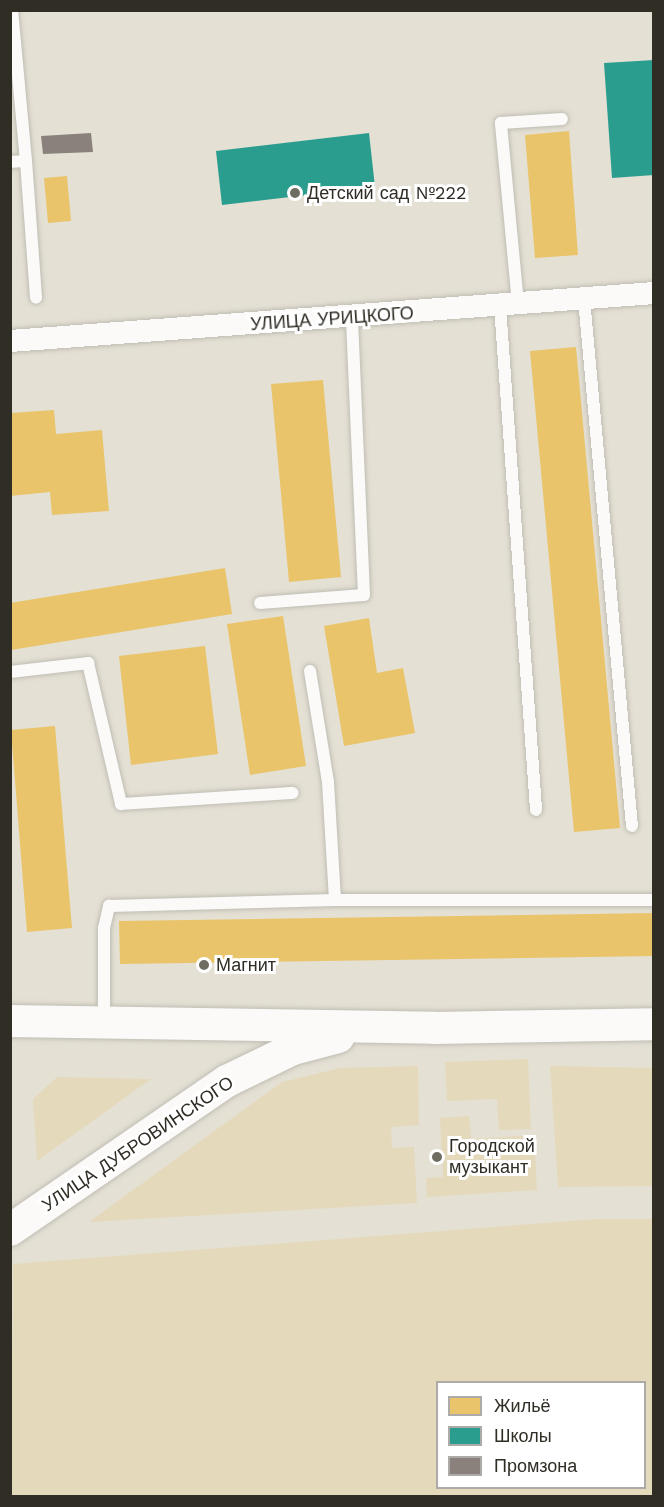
<!DOCTYPE html>
<meta charset="utf-8">
<style>
body{margin:0}
#map{position:relative;width:664px;height:1507px;overflow:hidden;background:#e4e0d4;font-family:"Work Sans",sans-serif}
div>[style]{position:absolute}
.green>*{inset:0;background:#e5d9bc}
.homes>*{inset:0;background:#e9c46a}
.schools>*{inset:0;background:#2a9d8f}
.industry>*{inset:0;background:#8a817c}
.roads{filter:drop-shadow(0 0 2px #c0bdb4) drop-shadow(0 0 2px #c0bdb4)}
.lane>*{height:12px;margin:-6px;padding:0 6px;transform-origin:6px;border-radius:6px;background:#fbfaf9}
.street>*{height:22px;margin:-11px;padding:0 11px;transform-origin:11px;border-radius:11px;background:#fbfaf9}
.secondary>*{height:32px;margin:-16px;padding:0 16px;transform-origin:16px;border-radius:16px;background:#fbfaf9}
.dots>*{width:16px;height:16px;translate:-50% -50%;box-sizing:border-box;border:3px solid #fff;border-radius:50%}
span{translate:-50% -50%;white-space:nowrap;text-align:center;line-height:1.15;-webkit-text-stroke:6px #fff;paint-order:stroke}
.poi-label{font-size:18px;color:#302d25}
.left{translate:0 -50%;text-align:left}
.street-label{font-size:18px;color:#302d25}
.frame{position:absolute;inset:0;border:12px solid #302d25;pointer-events:none}
.legend{position:absolute;left:436px;top:1381px;width:210px;height:108px;box-sizing:border-box;background:#fff;border:2px solid #acaba8;margin:0;padding:8px 10px;list-style:none;font-size:18px;color:#302d25}
.legend li{display:flex;align-items:center;gap:12px;height:30px}
.legend b{width:30px;border:2px solid #acaba8}
</style>
<div id="map">
<div class="green">
<i style="clip-path:polygon(528px 1059px,531px 1129px,499px 1130px,497px 1099px,447px 1101px,445px 1062px)"></i>
<i style="clip-path:polygon(418px 1066px,419px 1125px,391px 1127px,392px 1148px,414px 1147px,417px 1203px,89px 1222px,282px 1082px,340px 1068px)"></i>
<i style="clip-path:polygon(550px 1066px,653px 1068px,653px 1186px,558px 1187px)"></i>
<i style="clip-path:polygon(57px 1077px,151px 1079px,37px 1161px,33px 1099px)"></i>
<i style="clip-path:polygon(469px 1116px,471px 1139px,534px 1135px,537px 1190px,427px 1197px,426px 1178px,443px 1177px,440px 1118px)"></i>
<i style="clip-path:polygon(evenodd,596px 1219px,653px 1219px,653px 1496px,11px 1496px,13px 1264px,596px 1219px,438px 1382px,644px 1382px,644px 1488px,438px 1488px,438px 1382px)"></i>
</div>
<div class="homes">
<i style="clip-path:polygon(569px 131px,578px 255px,535px 258px,525px 135px)"></i>
<i style="clip-path:polygon(67px 176px,71px 221px,48px 223px,44px 178px)"></i>
<i style="clip-path:polygon(576px 347px,620px 828px,574px 832px,530px 351px)"></i>
<i style="clip-path:polygon(323px 380px,341px 577px,289px 582px,271px 384px)"></i>
<i style="clip-path:polygon(54px 410px,56px 434px,102px 430px,109px 511px,52px 515px,50px 492px,10px 496px,10px 413px)"></i>
<i style="clip-path:polygon(225px 568px,232px 614px,11px 650px,10px 603px)"></i>
<i style="clip-path:polygon(283px 616px,306px 766px,250px 775px,227px 624px)"></i>
<i style="clip-path:polygon(369px 618px,377px 673px,403px 668px,415px 733px,344px 746px,324px 626px)"></i>
<i style="clip-path:polygon(205px 646px,218px 754px,131px 765px,119px 656px)"></i>
<i style="clip-path:polygon(55px 726px,72px 928px,27px 932px,11px 730px)"></i>
<i style="clip-path:polygon(654px 913px,654px 956px,120px 964px,119px 921px)"></i>
</div>
<div class="schools">
<i style="clip-path:polygon(654px 60px,654px 175px,612px 178px,604px 63px)"></i>
<i style="clip-path:polygon(369px 133px,375px 187px,222px 205px,216px 151px)"></i>
</div>
<div class="industry">
<i style="clip-path:polygon(91px 133px,93px 152px,43px 154px,41px 136px)"></i>
</div>
<div class="roads">
<div class="lane">
<i style="left:26px;top:161px;width:137px;rotate:85.8deg"></i>
<i style="left:10px;top:162px;width:16px;rotate:-4deg"></i>
<i style="left:26px;top:161px;width:152px;rotate:-95.3deg"></i>
<i style="left:584px;top:299px;width:529px;rotate:84.8deg"></i>
<i style="left:518px;top:304px;width:182px;rotate:-95.4deg"></i>
<i style="left:501px;top:123px;width:61px;rotate:-3.8deg"></i>
<i style="left:500px;top:306px;width:505px;rotate:85.91deg"></i>
<i style="left:260px;top:603px;width:104px;rotate:-4.4deg"></i>
<i style="left:364px;top:595px;width:276px;rotate:-92.5deg"></i>
<i style="left:310px;top:671px;width:112px;rotate:80.8deg"></i>
<i style="left:328px;top:782px;width:118px;rotate:86.6deg"></i>
<i style="left:10px;top:672px;width:79px;rotate:-6.6deg"></i>
<i style="left:88px;top:663px;width:145px;rotate:76.8deg"></i>
<i style="left:121px;top:804px;width:172px;rotate:-3.7deg"></i>
<i style="left:104px;top:1021px;width:93px;rotate:-90deg"></i>
<i style="left:104px;top:928px;width:23px;rotate:-77deg"></i>
<i style="left:109px;top:906px;width:226px;rotate:-1.5deg"></i>
<i style="left:335px;top:900px;width:319px"></i>
</div>
<div class="street">
<i style="left:10px;top:341px;width:646px;rotate:-4.26deg"></i>
</div>
<div class="secondary">
<i style="left:10px;top:1021px;width:425px;rotate:0.9deg"></i>
<i style="left:435px;top:1028px;width:219px;rotate:-1deg"></i>
<i style="left:10px;top:1230px;width:263px;rotate:-34.5deg"></i>
<i style="left:227px;top:1081px;width:73px;rotate:-25.9deg"></i>
<i style="left:293px;top:1049px;width:47px;rotate:-14.9deg"></i>
</div>
</div>
<div class="dots">
<i style="left:295px;top:193px;background:#6f6c62"></i>
<i style="left:204px;top:965px;background:#6f6c62"></i>
<i style="left:437px;top:1157px;background:#6f6c62"></i>
</div>
<div class="poi-label">
<span class="left" style="left:307px;top:193px">Детский сад №222</span>
<span class="left" style="left:216px;top:965px">Магнит</span>
<span class="left" style="left:449px;top:1157px">Городской<br>музыкант</span>
</div>
<div class="street-label">
<span style="left:332px;top:319px;rotate:-4deg">УЛИЦА УРИЦКОГО</span>
<span style="left:138px;top:1144px;rotate:-34deg">УЛИЦА ДУБРОВИНСКОГО</span>
</div>
<div class="frame"></div>
<ul class="legend">
<li><b style="height:16px;background:#e9c46a"></b>Жильё</li>
<li><b style="height:16px;background:#2a9d8f"></b>Школы</li>
<li><b style="height:16px;background:#8a817c"></b>Промзона</li>
</ul>
</div>
